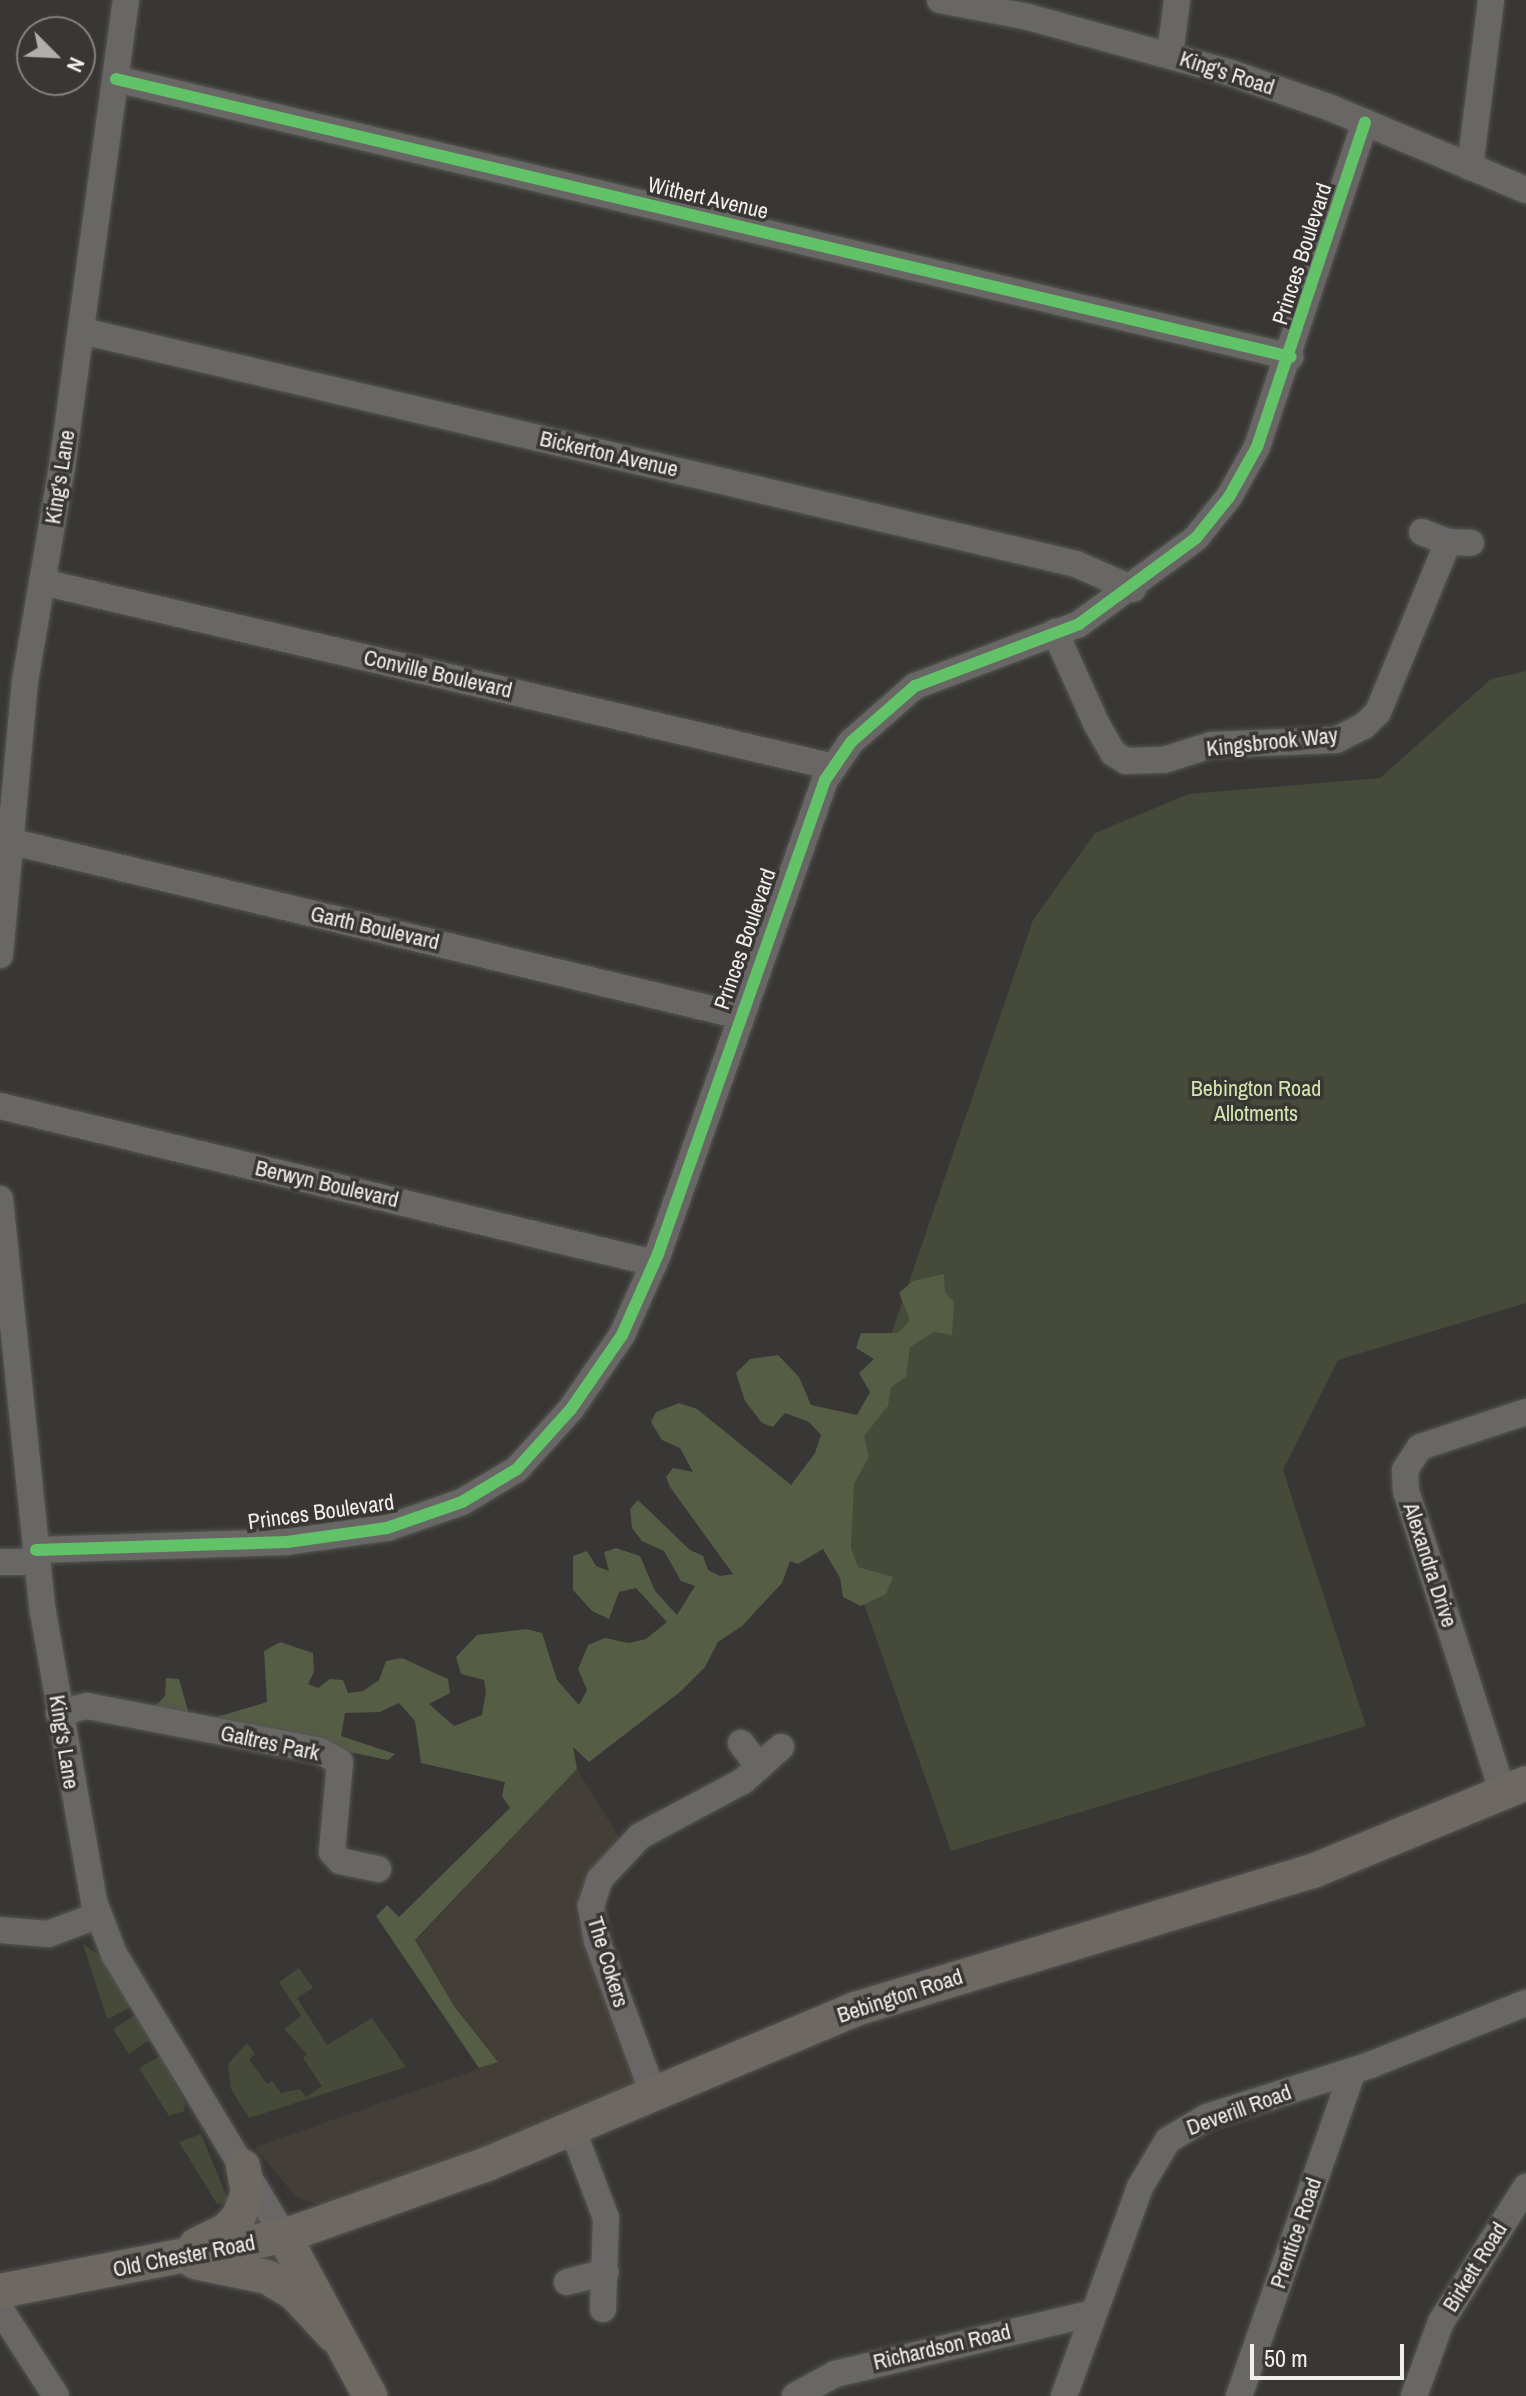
<!DOCTYPE html>
<style>
body{margin:0}
#map{position:relative;width:1526px;height:2396px;overflow:hidden;background:#383735;font-family:"Archivo Narrow",sans-serif}
div>[style]{position:absolute}
.built>*{inset:0;background:#433e37}
.green>*{inset:0;background:#454a39}
.forest>*{inset:0;background:#555d45}
.roads{filter:drop-shadow(0 0 2px #565553) drop-shadow(0 0 2px #565553)}
.minor>*{height:26px;margin:-13px;padding:0 13px;transform-origin:13px;border-radius:13px;background:#686766}
.major>*{height:34px;margin:-17px;padding:0 17px;transform-origin:17px;border-radius:17px;background:#6d6962}
.cycleway>*{height:12px;margin:-6px;padding:0 6px;transform-origin:6px;border-radius:6px;background:#61c268}
span{translate:-50% -50%;white-space:nowrap;text-align:center;line-height:1.15;-webkit-text-stroke:7px #393734;paint-order:stroke}
.street-label{font-size:22px;color:#f1efed}
.park-label{font-size:22px;color:#d3e5ae}
.north{position:absolute;left:16px;top:16px;width:80px;height:80px;box-sizing:border-box;background:#393734;border:2px solid #83817e;border-radius:50%;rotate:114deg;font-size:22px;font-weight:700;line-height:32px;text-align:center;color:#f1efed}
.north::after{content:'';display:block;margin:auto;width:28px;height:36px;background:#b0afad;clip-path:polygon(50% 0,100% 100%,50% 72%,0 100%)}
.scale{position:absolute;left:1250px;top:2344px;width:154px;height:36px;box-sizing:border-box;border:4px solid #f1efed;border-top:0;padding-left:10px;font-size:24px;line-height:28px;white-space:nowrap;color:#f1efed;-webkit-text-stroke:6px #393734;paint-order:stroke}
</style>
<div id="map">
<div class="built">
<i style="clip-path:polygon(577px 1769px,622px 1842px,585px 1906px,646px 2091px,330px 2209px,296px 2197px,255px 2147px,498px 2062px,454px 2006px,415px 1941px)"></i>
</div>
<div class="green">
<i style="clip-path:polygon(1526px 671px,1526px 1303px,1338px 1360px,1283px 1470px,1366px 1726px,951px 1851px,831px 1510px,1033px 920px,1095px 833px,1189px 794px,1380px 778px,1491px 679px)"></i>
<i style="clip-path:polygon(83px 1944px,109px 1963px,133px 2006px,107px 2019px)"></i>
<i style="clip-path:polygon(299px 1968px,313px 1988px,297px 1998px,327px 2045px,372px 2018px,406px 2067px,249px 2118px,231px 2089px,228px 2064px,247px 2043px,255px 2054px,249px 2059px,267px 2084px,272px 2081px,281px 2093px,300px 2089px,306px 2097px,322px 2086px,303px 2058px,307px 2054px,284px 2029px,301px 2016px,279px 1982px)"></i>
<i style="clip-path:polygon(135px 2015px,151px 2039px,129px 2054px,113px 2029px)"></i>
<i style="clip-path:polygon(160px 2056px,185px 2103px,184px 2111px,169px 2116px,139px 2068px)"></i>
<i style="clip-path:polygon(201px 2134px,229px 2202px,217px 2204px,179px 2142px)"></i>
</div>
<div class="forest">
<i style="clip-path:polygon(944px 1274px,945px 1292px,954px 1302px,952px 1335px,934px 1332px,910px 1347px,906px 1377px,891px 1387px,888px 1406px,864px 1436px,869px 1457px,854px 1484px,851px 1548px,858px 1567px,893px 1577px,886px 1594px,861px 1606px,843px 1597px,840px 1578px,823px 1549px,798px 1564px,790px 1561px,782px 1583px,742px 1626px,718px 1642px,705px 1667px,680px 1692px,589px 1762px,573px 1747px,577px 1769px,415px 1940px,454px 2006px,498px 2062px,479px 2068px,376px 1916px,387px 1905px,399px 1917px,510px 1808px,502px 1796px,505px 1782px,421px 1763px,415px 1721px,399px 1703px,380px 1712px,345px 1713px,341px 1736px,395px 1754px,388px 1760px,161px 1714px,153px 1708px,165px 1696px,166px 1678px,179px 1679px,189px 1714px,210px 1719px,267px 1702px,264px 1651px,280px 1642px,313px 1653px,314px 1672px,308px 1684px,318px 1688px,330px 1679px,343px 1680px,348px 1693px,363px 1691px,379px 1680px,386px 1661px,402px 1658px,448px 1679px,450px 1693px,429px 1704px,454px 1726px,482px 1715px,486px 1691px,484px 1680px,461px 1674px,456px 1657px,477px 1635px,526px 1629px,542px 1633px,557px 1680px,579px 1705px,587px 1690px,578px 1669px,588px 1645px,605px 1638px,629px 1643px,646px 1639px,667px 1622px,636px 1588px,619px 1592px,609px 1619px,592px 1611px,573px 1590px,573px 1556px,587px 1551px,596px 1566px,609px 1571px,604px 1552px,616px 1548px,640px 1556px,655px 1591px,677px 1615px,695px 1586px,681px 1581px,664px 1551px,642px 1541px,632px 1528px,630px 1509px,638px 1500px,690px 1550px,703px 1556px,708px 1570px,720px 1576px,733px 1574px,670px 1487px,666px 1477px,673px 1468px,693px 1472px,680px 1448px,662px 1440px,651px 1422px,656px 1412px,679px 1403px,697px 1409px,791px 1485px,815px 1453px,821px 1435px,809px 1422px,785px 1413px,773px 1427px,762px 1423px,745px 1401px,736px 1373px,750px 1359px,778px 1355px,799px 1377px,811px 1405px,857px 1415px,870px 1392px,859px 1373px,874px 1359px,856px 1348px,861px 1333px,898px 1333px,910px 1320px,899px 1293px,913px 1281px)"></i>
</div>
<div class="roads">
<div class="minor">
<i style="left:940px;top:0;width:90px;rotate:10.9deg"></i>
<i style="left:1028px;top:17px;width:211px;rotate:15.4deg"></i>
<i style="left:1231px;top:73px;width:106px;rotate:19.3deg"></i>
<i style="left:1331px;top:108px;width:212px;rotate:22.8deg"></i>
<i style="left:1170px;top:55px;width:55px;rotate:-82.7deg"></i>
<i style="left:116px;top:79px;width:1207px;rotate:13.31deg"></i>
<i style="left:1470px;top:167px;width:168px;rotate:-82.8deg"></i>
<i style="left:82px;top:331px;width:1021px;rotate:13.19deg"></i>
<i style="left:1076px;top:564px;width:62px;rotate:23.7deg"></i>
<i style="left:1422px;top:532px;width:28px;rotate:21deg"></i>
<i style="left:1448px;top:542px;width:23px;rotate:2deg"></i>
<i style="left:42px;top:582px;width:813px;rotate:13.15deg"></i>
<i style="left:1055px;top:632px;width:102px;rotate:65.7deg"></i>
<i style="left:1097px;top:725px;width:32px;rotate:60deg"></i>
<i style="left:1113px;top:753px;width:15px;rotate:32deg"></i>
<i style="left:1126px;top:761px;width:38px;rotate:-2deg"></i>
<i style="left:1164px;top:760px;width:49px;rotate:-17.7deg"></i>
<i style="left:1211px;top:745px;width:125px;rotate:-2.3deg"></i>
<i style="left:1336px;top:740px;width:31px;rotate:-27deg"></i>
<i style="left:1364px;top:726px;width:20px;rotate:-45deg"></i>
<i style="left:1378px;top:712px;width:184px;rotate:-67.6deg"></i>
<i style="left:9px;top:841px;width:753px;rotate:13.45deg"></i>
<i style="left:0;top:955px;width:275px;rotate:-84.8deg"></i>
<i style="left:25px;top:681px;width:217px;rotate:-80.2deg"></i>
<i style="left:62px;top:467px;width:471px;rotate:-82.2deg"></i>
<i style="left:0;top:1106px;width:673px;rotate:13.5deg"></i>
<i style="left:0;top:1199px;width:415px;rotate:84.1deg"></i>
<i style="left:43px;top:1612px;width:294px;rotate:80deg"></i>
<i style="left:94px;top:1902px;width:56px;rotate:69deg"></i>
<i style="left:114px;top:1954px;width:329px;rotate:58.9deg"></i>
<i style="left:36px;top:1550px;width:251px;rotate:-1.8deg"></i>
<i style="left:287px;top:1542px;width:101px;rotate:-8deg"></i>
<i style="left:387px;top:1528px;width:79px;rotate:-19.1deg"></i>
<i style="left:462px;top:1502px;width:64px;rotate:-31deg"></i>
<i style="left:517px;top:1469px;width:81px;rotate:-48deg"></i>
<i style="left:571px;top:1409px;width:90px;rotate:-55.4deg"></i>
<i style="left:622px;top:1335px;width:89px;rotate:-66deg"></i>
<i style="left:658px;top:1254px;width:503px;rotate:-70.59deg"></i>
<i style="left:825px;top:780px;width:46px;rotate:-55.6deg"></i>
<i style="left:851px;top:742px;width:85px;rotate:-41.2deg"></i>
<i style="left:915px;top:686px;width:175px;rotate:-20.7deg"></i>
<i style="left:1079px;top:624px;width:145px;rotate:-36.3deg"></i>
<i style="left:1196px;top:538px;width:53px;rotate:-51.2deg"></i>
<i style="left:1229px;top:497px;width:57px;rotate:-60.8deg"></i>
<i style="left:1257px;top:447px;width:342px;rotate:-71.6deg"></i>
<i style="left:0;top:1562px;width:37px"></i>
<i style="left:59px;top:1713px;width:29px;rotate:-14deg"></i>
<i style="left:87px;top:1706px;width:237px;rotate:10.9deg"></i>
<i style="left:320px;top:1751px;width:23px;rotate:29deg"></i>
<i style="left:340px;top:1762px;width:90px;rotate:95.1deg"></i>
<i style="left:332px;top:1852px;width:12px;rotate:48deg"></i>
<i style="left:340px;top:1861px;width:39px;rotate:12deg"></i>
<i style="left:741px;top:1743px;width:30px;rotate:53deg"></i>
<i style="left:1503px;top:1793px;width:317px;rotate:-107.8deg"></i>
<i style="left:1406px;top:1491px;width:21px;rotate:-93deg"></i>
<i style="left:1405px;top:1470px;width:27px;rotate:-57deg"></i>
<i style="left:1420px;top:1447px;width:112px;rotate:-18.3deg"></i>
<i style="left:0;top:1930px;width:48px;rotate:4.8deg"></i>
<i style="left:48px;top:1934px;width:54px;rotate:-20.4deg"></i>
<i style="left:653px;top:2093px;width:162px;rotate:-110.2deg"></i>
<i style="left:597px;top:1941px;width:36px;rotate:-100deg"></i>
<i style="left:591px;top:1906px;width:28px;rotate:-72deg"></i>
<i style="left:600px;top:1879px;width:59px;rotate:-47.1deg"></i>
<i style="left:640px;top:1836px;width:117px;rotate:-28.1deg"></i>
<i style="left:743px;top:1781px;width:51px;rotate:-41.8deg"></i>
<i style="left:572px;top:2128px;width:96px;rotate:69.3deg"></i>
<i style="left:606px;top:2218px;width:91px;rotate:91.9deg"></i>
<i style="left:567px;top:2282px;width:40px;rotate:-14.4deg"></i>
<i style="left:0;top:2309px;width:103px;rotate:57.2deg"></i>
<i style="left:795px;top:2396px;width:46px;rotate:-28.8deg"></i>
<i style="left:835px;top:2374px;width:265px;rotate:-13.3deg"></i>
<i style="left:1064px;top:2396px;width:222px;rotate:-70deg"></i>
<i style="left:1140px;top:2187px;width:55px;rotate:-59.2deg"></i>
<i style="left:1168px;top:2140px;width:45px;rotate:-30.5deg"></i>
<i style="left:1207px;top:2117px;width:171px;rotate:-17.7deg"></i>
<i style="left:1370px;top:2065px;width:168px;rotate:-21.7deg"></i>
<i style="left:1239px;top:2396px;width:344px;rotate:-70.7deg"></i>
<i style="left:1414px;top:2396px;width:79px;rotate:-70deg"></i>
<i style="left:1441px;top:2322px;width:160px;rotate:-57.8deg"></i>
</div>
<div class="major">
<i style="left:284px;top:2236px;width:182px;rotate:61.7deg"></i>
<i style="left:196px;top:2245px;width:34px;rotate:-26deg"></i>
<i style="left:227px;top:2230px;width:18px;rotate:-49deg"></i>
<i style="left:239px;top:2216px;width:26px;rotate:-69deg"></i>
<i style="left:248px;top:2192px;width:26px;rotate:-101deg"></i>
<i style="left:195px;top:2262px;width:74px;rotate:11.8deg"></i>
<i style="left:267px;top:2277px;width:31px;rotate:31deg"></i>
<i style="left:294px;top:2293px;width:57px;rotate:47.1deg"></i>
<i style="left:0;top:2291px;width:289px;rotate:-11deg"></i>
<i style="left:284px;top:2236px;width:215px;rotate:-19.5deg"></i>
<i style="left:487px;top:2164px;width:399px;rotate:-22.8deg"></i>
<i style="left:855px;top:2009px;width:478px;rotate:-16.8deg"></i>
<i style="left:1313px;top:1871px;width:230px;rotate:-22.4deg"></i>
</div>
</div>
<div class="cycleway">
<i style="left:116px;top:79px;width:1207px;rotate:13.31deg"></i>
<i style="left:36px;top:1550px;width:251px;rotate:-1.8deg"></i>
<i style="left:287px;top:1542px;width:101px;rotate:-8deg"></i>
<i style="left:387px;top:1528px;width:79px;rotate:-19.1deg"></i>
<i style="left:462px;top:1502px;width:64px;rotate:-31deg"></i>
<i style="left:517px;top:1469px;width:81px;rotate:-48deg"></i>
<i style="left:571px;top:1409px;width:90px;rotate:-55.4deg"></i>
<i style="left:622px;top:1335px;width:89px;rotate:-66deg"></i>
<i style="left:658px;top:1254px;width:503px;rotate:-70.59deg"></i>
<i style="left:825px;top:780px;width:46px;rotate:-55.6deg"></i>
<i style="left:851px;top:742px;width:85px;rotate:-41.2deg"></i>
<i style="left:915px;top:686px;width:175px;rotate:-20.7deg"></i>
<i style="left:1079px;top:624px;width:145px;rotate:-36.3deg"></i>
<i style="left:1196px;top:538px;width:53px;rotate:-51.2deg"></i>
<i style="left:1229px;top:497px;width:57px;rotate:-60.8deg"></i>
<i style="left:1257px;top:447px;width:342px;rotate:-71.6deg"></i>
</div>
<div class="street-label">
<span style="left:1227px;top:73px;rotate:18deg">King's Road</span>
<span style="left:708px;top:198px;rotate:13deg">Withert Avenue</span>
<span style="left:1302px;top:254px;rotate:-72deg">Princes Boulevard</span>
<span style="left:609px;top:454px;rotate:13deg">Bickerton Avenue</span>
<span style="left:60px;top:477px;rotate:-81deg">King's Lane</span>
<span style="left:438px;top:674px;rotate:13deg">Conville Boulevard</span>
<span style="left:1272px;top:742px;rotate:-6deg">Kingsbrook Way</span>
<span style="left:375px;top:928px;rotate:13deg">Garth Boulevard</span>
<span style="left:745px;top:939px;rotate:-71deg">Princes Boulevard</span>
<span style="left:327px;top:1184px;rotate:13deg">Berwyn Boulevard</span>
<span style="left:321px;top:1512px;rotate:-8deg">Princes Boulevard</span>
<span style="left:1430px;top:1565px;rotate:72deg">Alexandra Drive</span>
<span style="left:64px;top:1742px;rotate:81deg">King's Lane</span>
<span style="left:270px;top:1743px;rotate:12deg">Galtres Park</span>
<span style="left:608px;top:1962px;rotate:73deg">The Cokers</span>
<span style="left:900px;top:1996px;rotate:-18deg">Bebington Road</span>
<span style="left:1239px;top:2110px;rotate:-20deg">Deverill Road</span>
<span style="left:1296px;top:2233px;rotate:-71deg">Prentice Road</span>
<span style="left:184px;top:2256px;rotate:-11deg">Old Chester Road</span>
<span style="left:1475px;top:2267px;rotate:-58deg">Birkett Road</span>
<span style="left:942px;top:2347px;rotate:-13deg">Richardson Road</span>
</div>
<div class="park-label">
<span style="left:1256px;top:1101px">Bebington Road<br>Allotments</span>
</div>
<div class="north">N</div>
<div class="scale">50 m</div>
</div>
